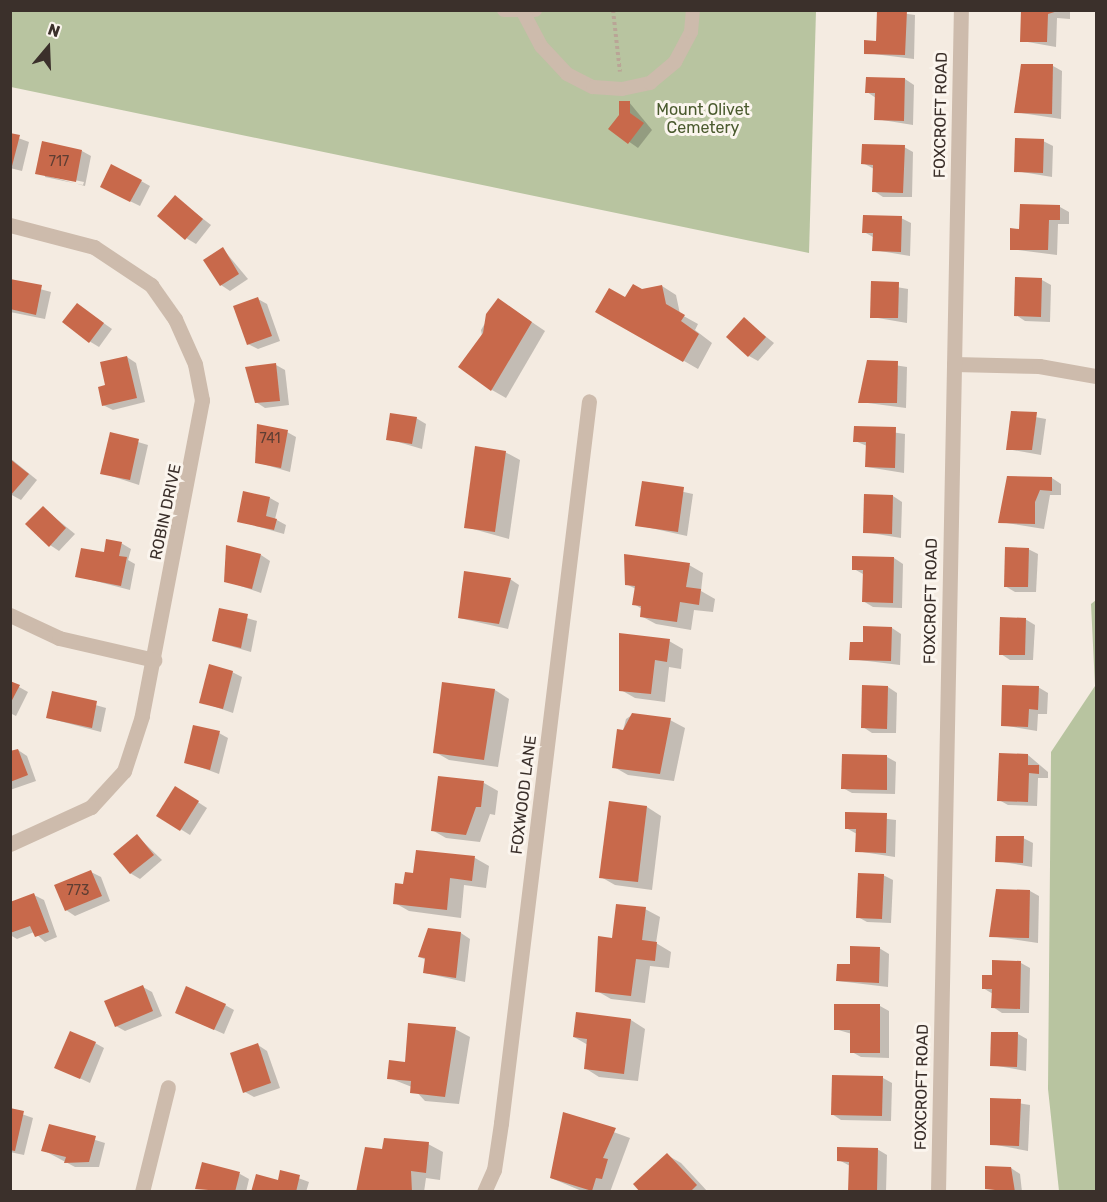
<!DOCTYPE html>
<style>
body{margin:0}
#map{position:relative;width:1107px;height:1202px;overflow:hidden;background:#f4ebe1;font-family:Rubik,sans-serif}
div>[style]{position:absolute}
.green>*{inset:0;background:#b8c4a0}
.shadow>*{inset:0;background:#0003}
.building>*{inset:0;background:#c8694b}
.path>*{height:4px;margin-top:-2px;transform-origin:0;background:repeating-linear-gradient(90deg,#b9a596 0 3px,transparent 0 6px)}
.service>*{height:14px;margin:-7px;padding:0 7px;transform-origin:7px;border-radius:7px;background:#cdbbac}
.minor>*{height:15px;margin:-7.5px;padding:0 7.5px;transform-origin:7.5px;border-radius:7.5px;background:#cdbbac}
span{translate:-50% -50%;white-space:nowrap;text-align:center;line-height:1.15;-webkit-text-stroke:6px #fbf5ee;paint-order:stroke}
.number-label{font-size:14px;color:#5e3e33}
.number-label span{-webkit-text-stroke-width:0}
.park-label{font-size:16px;color:#4a5a2e}
.street-label{font-size:16px;color:#3b302b}
.frame{position:absolute;inset:0;border:12px solid #3b302b;pointer-events:none}
.north{position:absolute;left:18px;top:18px;width:60px;height:60px;-webkit-text-stroke:4px #fbf5ee;paint-order:stroke;rotate:19deg;font-size:16px;font-weight:700;line-height:24px;text-align:center;color:#3b302b}
.north::after{content:'';display:block;margin:auto;width:21px;height:27px;background:#3b302b;clip-path:polygon(50% 0,100% 100%,50% 72%,0 100%)}
</style>
<div id="map">
<div class="green">
<i style="clip-path:polygon(11px 11px,816px 11px,809px 253px,11px 87px)"></i>
<i style="clip-path:polygon(1096px 600px,1096px 1191px,1059px 1191px,1048px 1089px,1051px 752px,1095px 686px,1091px 604px)"></i>
</div>
<div class="shadow">
<i style="clip-path:polygon(879px 10px,915px 15px,914px 59px,866px 53px,878px 42px)"></i>
<i style="clip-path:polygon(1022px 10px,1070px 10px,1070px 19px,1057px 18px,1056px 47px,1022px 41px)"></i>
<i style="clip-path:polygon(1053px 66px,1062px 71px,1061px 119px,1015px 112px)"></i>
<i style="clip-path:polygon(905px 79px,914px 85px,913px 125px,876px 119px,876px 98px,867px 92px)"></i>
<i style="clip-path:polygon(629px 102px,652px 130px,638px 148px,611px 129px)"></i>
<i style="clip-path:polygon(10px 135px,29px 142px,22px 171px,10px 168px)"></i>
<i style="clip-path:polygon(1043px 141px,1053px 146px,1052px 177px,1016px 171px)"></i>
<i style="clip-path:polygon(904px 147px,913px 152px,912px 197px,883px 197px,874px 191px,874px 169px,863px 163px)"></i>
<i style="clip-path:polygon(evenodd,82px 151px,91px 156px,85px 186px,37px 173px,82px 151px,45px 174px,84px 182px,83px 185px,45px 177px,45px 174px)"></i>
<i style="clip-path:polygon(141px 181px,150px 186px,140px 206px,111px 192px)"></i>
<i style="clip-path:polygon(175px 197px,211px 225px,196px 244px,186px 238px)"></i>
<i style="clip-path:polygon(1060px 207px,1069px 212px,1069px 224px,1058px 224px,1057px 255px,1011px 249px,1021px 230px)"></i>
<i style="clip-path:polygon(901px 218px,911px 223px,910px 256px,874px 250px,873px 237px,864px 232px)"></i>
<i style="clip-path:polygon(223px 249px,248px 279px,230px 291px,221px 285px)"></i>
<i style="clip-path:polygon(1042px 280px,1051px 285px,1050px 322px,1025px 321px,1016px 315px)"></i>
<i style="clip-path:polygon(10px 281px,51px 292px,45px 319px,10px 312px)"></i>
<i style="clip-path:polygon(873px 283px,908px 289px,907px 323px,872px 317px)"></i>
<i style="clip-path:polygon(662px 286px,676px 295px,680px 314px,698px 324px,695px 330px,712px 343px,698px 369px,597px 311px)"></i>
<i style="clip-path:polygon(258px 299px,267px 304px,280px 341px,258px 349px,248px 344px)"></i>
<i style="clip-path:polygon(499px 300px,545px 331px,506px 398px,492px 390px,481px 330px)"></i>
<i style="clip-path:polygon(78px 305px,112px 329px,99px 347px,89px 341px)"></i>
<i style="clip-path:polygon(744px 319px,774px 343px,758px 361px,749px 356px)"></i>
<i style="clip-path:polygon(127px 357px,136px 363px,145px 402px,113px 410px,103px 405px,107px 386px)"></i>
<i style="clip-path:polygon(868px 361px,907px 367px,906px 408px,860px 402px)"></i>
<i style="clip-path:polygon(276px 365px,285px 370px,289px 405px,265px 408px,256px 402px)"></i>
<i style="clip-path:polygon(1013px 413px,1046px 419px,1041px 455px,1007px 449px)"></i>
<i style="clip-path:polygon(416px 418px,426px 424px,422px 449px,388px 439px)"></i>
<i style="clip-path:polygon(855px 427px,905px 434px,904px 473px,867px 467px,867px 446px,855px 441px)"></i>
<i style="clip-path:polygon(287px 432px,296px 437px,290px 472px,256px 462px)"></i>
<i style="clip-path:polygon(111px 434px,148px 445px,139px 485px,102px 473px)"></i>
<i style="clip-path:polygon(505px 452px,520px 460px,509px 539px,466px 527px)"></i>
<i style="clip-path:polygon(10px 458px,37px 480px,21px 500px,10px 494px)"></i>
<i style="clip-path:polygon(1052px 478px,1061px 484px,1061px 495px,1050px 495px,1044px 529px,1000px 522px)"></i>
<i style="clip-path:polygon(643px 483px,693px 494px,687px 536px,637px 525px)"></i>
<i style="clip-path:polygon(893px 496px,902px 502px,901px 538px,865px 532px)"></i>
<i style="clip-path:polygon(270px 498px,279px 503px,275px 519px,286px 525px,284px 534px,238px 521px)"></i>
<i style="clip-path:polygon(43px 508px,75px 534px,59px 551px,50px 545px)"></i>
<i style="clip-path:polygon(121px 543px,131px 549px,128px 560px,135px 564px,130px 590px,76px 576px)"></i>
<i style="clip-path:polygon(1028px 549px,1038px 554px,1036px 592px,1015px 592px,1005px 586px)"></i>
<i style="clip-path:polygon(261px 555px,270px 561px,261px 593px,226px 581px)"></i>
<i style="clip-path:polygon(625px 556px,689px 565px,703px 573px,701px 591px,715px 599px,713px 612px,694px 610px,691px 630px,656px 624px,641px 616px,642px 609px,634px 604px,636px 589px,626px 584px)"></i>
<i style="clip-path:polygon(894px 558px,903px 564px,902px 608px,873px 607px,863px 601px,863px 574px,854px 569px)"></i>
<i style="clip-path:polygon(510px 579px,519px 585px,508px 629px,459px 618px)"></i>
<i style="clip-path:polygon(220px 610px,257px 621px,251px 652px,213px 641px)"></i>
<i style="clip-path:polygon(1025px 619px,1035px 625px,1033px 660px,1010px 660px,1001px 654px)"></i>
<i style="clip-path:polygon(892px 628px,901px 634px,900px 665px,851px 659px)"></i>
<i style="clip-path:polygon(669px 641px,683px 649px,681px 669px,669px 667px,665px 702px,635px 698px,621px 690px)"></i>
<i style="clip-path:polygon(232px 672px,242px 677px,233px 713px,201px 702px)"></i>
<i style="clip-path:polygon(10px 682px,28px 692px,16px 716px,10px 713px)"></i>
<i style="clip-path:polygon(444px 684px,495px 690px,509px 699px,498px 767px,449px 760px,435px 752px)"></i>
<i style="clip-path:polygon(888px 687px,897px 693px,896px 733px,872px 733px,863px 727px)"></i>
<i style="clip-path:polygon(1038px 687px,1048px 693px,1047px 714px,1038px 714px,1037px 731px,1002px 725px)"></i>
<i style="clip-path:polygon(53px 693px,106px 708px,101px 732px,48px 718px)"></i>
<i style="clip-path:polygon(632px 715px,670px 720px,685px 728px,674px 781px,628px 775px,614px 767px,626px 719px)"></i>
<i style="clip-path:polygon(219px 733px,228px 738px,219px 774px,186px 762px)"></i>
<i style="clip-path:polygon(18px 750px,27px 756px,36px 781px,10px 790px,10px 753px)"></i>
<i style="clip-path:polygon(844px 755px,887px 757px,896px 762px,895px 794px,852px 793px,843px 788px)"></i>
<i style="clip-path:polygon(1028px 755px,1048px 772px,1048px 778px,1038px 778px,1037px 806px,1008px 805px,999px 800px)"></i>
<i style="clip-path:polygon(484px 783px,498px 791px,495px 815px,490px 814px,480px 842px,446px 838px,432px 830px)"></i>
<i style="clip-path:polygon(184px 793px,207px 808px,190px 835px,158px 815px)"></i>
<i style="clip-path:polygon(610px 803px,647px 807px,661px 816px,652px 890px,615px 885px,601px 877px)"></i>
<i style="clip-path:polygon(847px 814px,896px 820px,895px 857px,856px 851px,857px 834px,846px 828px)"></i>
<i style="clip-path:polygon(137px 836px,162px 860px,140px 879px,130px 873px)"></i>
<i style="clip-path:polygon(1023px 838px,1033px 843px,1032px 867px,997px 861px)"></i>
<i style="clip-path:polygon(475px 858px,489px 866px,486px 888px,464px 885px,461px 918px,409px 911px,395px 903px,415px 875px)"></i>
<i style="clip-path:polygon(91px 872px,101px 877px,110px 901px,75px 916px,66px 910px)"></i>
<i style="clip-path:polygon(883px 875px,893px 880px,891px 923px,867px 922px,858px 917px)"></i>
<i style="clip-path:polygon(1030px 891px,1039px 896px,1038px 943px,990px 936px)"></i>
<i style="clip-path:polygon(34px 895px,44px 900px,57px 937px,45px 942px,34px 932px,17px 939px,10px 935px,10px 904px)"></i>
<i style="clip-path:polygon(645px 909px,660px 917px,656px 943px,671px 952px,669px 968px,650px 966px,645px 1003px,611px 999px,597px 991px,613px 940px)"></i>
<i style="clip-path:polygon(461px 933px,470px 939px,465px 982px,425px 973px,426px 960px,420px 957px)"></i>
<i style="clip-path:polygon(879px 948px,889px 954px,888px 987px,838px 981px)"></i>
<i style="clip-path:polygon(1021px 963px,1030px 968px,1029px 1013px,1002px 1013px,993px 1007px,993px 994px,983px 988px)"></i>
<i style="clip-path:polygon(143px 987px,152px 992px,162px 1016px,125px 1031px,116px 1026px)"></i>
<i style="clip-path:polygon(225px 1005px,234px 1010px,224px 1034px,186px 1017px)"></i>
<i style="clip-path:polygon(880px 1006px,889px 1011px,889px 1058px,861px 1057px,852px 1052px,852px 1034px,835px 1029px)"></i>
<i style="clip-path:polygon(631px 1020px,645px 1029px,638px 1081px,599px 1077px,585px 1068px,588px 1045px,574px 1037px)"></i>
<i style="clip-path:polygon(455px 1029px,470px 1037px,459px 1104px,425px 1101px,412px 1087px,389px 1078px)"></i>
<i style="clip-path:polygon(1018px 1034px,1027px 1039px,1026px 1071px,992px 1065px)"></i>
<i style="clip-path:polygon(95px 1043px,104px 1048px,90px 1083px,56px 1067px)"></i>
<i style="clip-path:polygon(258px 1045px,267px 1051px,280px 1088px,254px 1097px,245px 1092px)"></i>
<i style="clip-path:polygon(883px 1078px,892px 1083px,891px 1121px,841px 1120px,832px 1114px)"></i>
<i style="clip-path:polygon(992px 1099px,1030px 1105px,1028px 1151px,991px 1144px)"></i>
<i style="clip-path:polygon(10px 1110px,33px 1118px,24px 1155px,10px 1152px)"></i>
<i style="clip-path:polygon(564px 1114px,630px 1138px,610px 1192px,584px 1192px,551px 1178px)"></i>
<i style="clip-path:polygon(50px 1126px,105px 1143px,99px 1167px,75px 1167px,43px 1150px)"></i>
<i style="clip-path:polygon(428px 1144px,443px 1152px,440px 1180px,426px 1178px,424px 1192px,359px 1192px,384px 1150px)"></i>
<i style="clip-path:polygon(877px 1149px,887px 1155px,886px 1192px,850px 1192px,850px 1166px,839px 1160px)"></i>
<i style="clip-path:polygon(667px 1155px,681px 1163px,708px 1192px,642px 1192px)"></i>
<i style="clip-path:polygon(1011px 1168px,1020px 1174px,1022px 1192px,986px 1188px)"></i>
<i style="clip-path:polygon(282px 1172px,309px 1182px,306px 1192px,253px 1192px,279px 1182px)"></i>
<i style="clip-path:polygon(240px 1174px,249px 1179px,246px 1192px,197px 1188px)"></i>
</div>
<div class="building">
<i style="clip-path:polygon(877px 10px,907px 10px,905px 55px,864px 54px,864px 40px,876px 41px)"></i>
<i style="clip-path:polygon(1021px 10px,1061px 10px,1048px 14px,1047px 42px,1020px 42px)"></i>
<i style="clip-path:polygon(1021px 64px,1053px 64px,1052px 114px,1014px 113px)"></i>
<i style="clip-path:polygon(866px 77px,905px 78px,904px 121px,874px 120px,875px 93px,865px 93px)"></i>
<i style="clip-path:polygon(619px 101px,630px 101px,630px 113px,644px 123px,628px 144px,608px 129px,619px 115px)"></i>
<i style="clip-path:polygon(10px 133px,20px 135px,12px 166px,10px 166px)"></i>
<i style="clip-path:polygon(1015px 138px,1044px 139px,1043px 173px,1014px 172px)"></i>
<i style="clip-path:polygon(42px 141px,82px 150px,76px 182px,35px 174px)"></i>
<i style="clip-path:polygon(862px 144px,905px 145px,903px 193px,872px 192px,873px 165px,861px 164px)"></i>
<i style="clip-path:polygon(111px 164px,142px 180px,130px 202px,100px 187px)"></i>
<i style="clip-path:polygon(175px 195px,203px 219px,185px 240px,157px 216px)"></i>
<i style="clip-path:polygon(1020px 204px,1060px 205px,1060px 220px,1049px 220px,1048px 250px,1010px 250px,1010px 228px,1019px 229px)"></i>
<i style="clip-path:polygon(863px 215px,902px 216px,901px 252px,872px 251px,873px 233px,862px 233px)"></i>
<i style="clip-path:polygon(223px 247px,239px 274px,220px 286px,203px 260px)"></i>
<i style="clip-path:polygon(1015px 277px,1042px 278px,1041px 317px,1014px 316px)"></i>
<i style="clip-path:polygon(10px 279px,42px 285px,36px 315px,10px 309px)"></i>
<i style="clip-path:polygon(871px 281px,899px 282px,898px 318px,870px 318px)"></i>
<i style="clip-path:polygon(633px 284px,642px 289px,662px 285px,666px 304px,685px 315px,681px 321px,699px 334px,683px 362px,595px 312px,609px 288px,625px 297px)"></i>
<i style="clip-path:polygon(258px 297px,272px 336px,247px 345px,233px 306px)"></i>
<i style="clip-path:polygon(498px 298px,532px 322px,491px 391px,458px 367px,483px 333px,486px 314px)"></i>
<i style="clip-path:polygon(77px 303px,104px 323px,89px 343px,62px 322px)"></i>
<i style="clip-path:polygon(744px 317px,766px 337px,748px 357px,726px 337px)"></i>
<i style="clip-path:polygon(127px 356px,137px 398px,102px 406px,98px 387px,105px 385px,100px 362px)"></i>
<i style="clip-path:polygon(867px 360px,898px 361px,897px 403px,858px 403px)"></i>
<i style="clip-path:polygon(276px 363px,280px 401px,255px 403px,245px 367px)"></i>
<i style="clip-path:polygon(1011px 411px,1037px 412px,1032px 450px,1006px 450px)"></i>
<i style="clip-path:polygon(390px 413px,417px 417px,412px 444px,386px 440px)"></i>
<i style="clip-path:polygon(257px 424px,288px 430px,281px 468px,255px 463px)"></i>
<i style="clip-path:polygon(854px 426px,896px 427px,895px 468px,865px 467px,866px 442px,853px 442px)"></i>
<i style="clip-path:polygon(110px 432px,139px 439px,130px 480px,100px 474px)"></i>
<i style="clip-path:polygon(475px 446px,506px 451px,495px 532px,464px 528px)"></i>
<i style="clip-path:polygon(10px 459px,29px 474px,10px 496px)"></i>
<i style="clip-path:polygon(1007px 476px,1052px 477px,1052px 491px,1040px 490px,1035px 502px,1035px 524px,998px 523px)"></i>
<i style="clip-path:polygon(642px 481px,684px 487px,678px 532px,635px 526px)"></i>
<i style="clip-path:polygon(243px 491px,270px 497px,266px 516px,277px 519px,274px 530px,237px 522px)"></i>
<i style="clip-path:polygon(864px 494px,893px 495px,892px 534px,863px 533px)"></i>
<i style="clip-path:polygon(43px 506px,66px 528px,49px 547px,25px 524px)"></i>
<i style="clip-path:polygon(106px 539px,122px 542px,119px 556px,127px 557px,121px 586px,75px 577px,81px 548px,104px 552px)"></i>
<i style="clip-path:polygon(226px 545px,261px 554px,252px 589px,224px 582px)"></i>
<i style="clip-path:polygon(1005px 547px,1029px 548px,1028px 587px,1004px 587px)"></i>
<i style="clip-path:polygon(624px 554px,690px 563px,686px 587px,701px 589px,699px 605px,680px 602px,677px 622px,640px 617px,641px 606px,632px 605px,635px 586px,625px 585px)"></i>
<i style="clip-path:polygon(852px 556px,894px 557px,893px 603px,862px 602px,863px 570px,852px 570px)"></i>
<i style="clip-path:polygon(464px 571px,511px 578px,499px 624px,458px 618px)"></i>
<i style="clip-path:polygon(219px 608px,248px 614px,241px 648px,212px 641px)"></i>
<i style="clip-path:polygon(1000px 617px,1026px 618px,1025px 655px,999px 655px)"></i>
<i style="clip-path:polygon(863px 626px,892px 627px,891px 661px,849px 660px,850px 642px,863px 642px)"></i>
<i style="clip-path:polygon(619px 633px,670px 639px,667px 662px,655px 660px,651px 694px,619px 691px)"></i>
<i style="clip-path:polygon(209px 664px,233px 671px,223px 709px,199px 703px)"></i>
<i style="clip-path:polygon(10px 681px,20px 685px,10px 704px)"></i>
<i style="clip-path:polygon(442px 682px,495px 689px,484px 760px,433px 753px)"></i>
<i style="clip-path:polygon(862px 685px,888px 686px,887px 729px,861px 728px)"></i>
<i style="clip-path:polygon(1002px 685px,1039px 686px,1038px 710px,1029px 709px,1028px 727px,1001px 726px)"></i>
<i style="clip-path:polygon(52px 691px,97px 701px,92px 728px,46px 718px)"></i>
<i style="clip-path:polygon(632px 713px,671px 718px,660px 774px,612px 768px,617px 729px,623px 730px)"></i>
<i style="clip-path:polygon(193px 725px,220px 731px,210px 770px,184px 763px)"></i>
<i style="clip-path:polygon(18px 749px,28px 775px,10px 782px,10px 751px)"></i>
<i style="clip-path:polygon(999px 753px,1028px 754px,1028px 765px,1039px 765px,1039px 774px,1029px 773px,1028px 802px,997px 801px)"></i>
<i style="clip-path:polygon(842px 754px,887px 755px,887px 790px,841px 789px)"></i>
<i style="clip-path:polygon(438px 776px,484px 781px,481px 807px,476px 807px,466px 835px,431px 831px)"></i>
<i style="clip-path:polygon(175px 786px,199px 801px,180px 831px,156px 816px)"></i>
<i style="clip-path:polygon(609px 801px,647px 806px,638px 882px,599px 878px)"></i>
<i style="clip-path:polygon(845px 812px,887px 813px,886px 853px,855px 852px,856px 829px,845px 829px)"></i>
<i style="clip-path:polygon(137px 834px,154px 855px,130px 874px,113px 854px)"></i>
<i style="clip-path:polygon(996px 836px,1024px 836px,1023px 863px,995px 862px)"></i>
<i style="clip-path:polygon(416px 850px,475px 856px,472px 881px,450px 878px,447px 910px,393px 904px,395px 883px,403px 884px,405px 872px,413px 873px)"></i>
<i style="clip-path:polygon(91px 870px,102px 896px,65px 911px,54px 885px)"></i>
<i style="clip-path:polygon(858px 873px,884px 874px,882px 919px,856px 918px)"></i>
<i style="clip-path:polygon(996px 889px,1030px 890px,1029px 938px,989px 937px)"></i>
<i style="clip-path:polygon(34px 893px,49px 932px,35px 937px,30px 926px,10px 933px,10px 902px)"></i>
<i style="clip-path:polygon(616px 904px,646px 907px,642px 940px,657px 942px,655px 961px,636px 959px,631px 996px,595px 992px,598px 936px,612px 938px)"></i>
<i style="clip-path:polygon(428px 928px,461px 932px,456px 978px,423px 973px,425px 958px,418px 957px)"></i>
<i style="clip-path:polygon(850px 946px,880px 947px,879px 983px,836px 981px,837px 964px,850px 964px)"></i>
<i style="clip-path:polygon(992px 960px,1021px 961px,1020px 1009px,991px 1008px,992px 989px,982px 989px,982px 975px,992px 975px)"></i>
<i style="clip-path:polygon(143px 985px,153px 1011px,115px 1027px,104px 1001px)"></i>
<i style="clip-path:polygon(186px 986px,226px 1004px,214px 1030px,175px 1013px)"></i>
<i style="clip-path:polygon(834px 1004px,880px 1004px,880px 1053px,850px 1053px,850px 1030px,834px 1030px)"></i>
<i style="clip-path:polygon(576px 1012px,631px 1019px,624px 1074px,584px 1069px,587px 1039px,573px 1037px)"></i>
<i style="clip-path:polygon(408px 1023px,456px 1027px,445px 1097px,410px 1093px,411px 1081px,387px 1079px,389px 1060px,405px 1062px)"></i>
<i style="clip-path:polygon(70px 1031px,96px 1042px,80px 1079px,54px 1068px)"></i>
<i style="clip-path:polygon(991px 1032px,1018px 1032px,1017px 1067px,990px 1066px)"></i>
<i style="clip-path:polygon(258px 1043px,271px 1083px,243px 1093px,230px 1053px)"></i>
<i style="clip-path:polygon(832px 1075px,883px 1076px,882px 1116px,831px 1115px)"></i>
<i style="clip-path:polygon(990px 1098px,1021px 1099px,1019px 1146px,990px 1145px)"></i>
<i style="clip-path:polygon(10px 1108px,24px 1111px,15px 1151px,10px 1150px)"></i>
<i style="clip-path:polygon(563px 1112px,616px 1128px,603px 1158px,608px 1159px,602px 1179px,596px 1178px,592px 1191px,550px 1178px)"></i>
<i style="clip-path:polygon(49px 1124px,96px 1136px,89px 1162px,64px 1163px,66px 1157px,41px 1151px)"></i>
<i style="clip-path:polygon(384px 1138px,429px 1142px,426px 1173px,411px 1171px,412px 1192px,356px 1192px,365px 1147px,382px 1149px)"></i>
<i style="clip-path:polygon(837px 1147px,878px 1148px,877px 1192px,848px 1192px,849px 1162px,837px 1161px)"></i>
<i style="clip-path:polygon(667px 1153px,697px 1185px,690px 1192px,640px 1192px,633px 1184px)"></i>
<i style="clip-path:polygon(202px 1162px,240px 1172px,235px 1192px,195px 1189px)"></i>
<i style="clip-path:polygon(985px 1166px,1011px 1167px,1015px 1192px,985px 1189px)"></i>
<i style="clip-path:polygon(280px 1170px,300px 1175px,296px 1192px,251px 1192px,256px 1174px,278px 1180px)"></i>
</div>
<div class="path">
<i style="left:613px;top:10px;width:62px;rotate:83.6deg"></i>
</div>
<div class="service">
<i style="left:504px;top:10px;width:31px"></i>
<i style="left:522px;top:10px;width:41px;rotate:62.2deg"></i>
<i style="left:541px;top:46px;width:38px;rotate:47deg"></i>
<i style="left:567px;top:74px;width:29px;rotate:27deg"></i>
<i style="left:593px;top:87px;width:29px;rotate:4deg"></i>
<i style="left:622px;top:89px;width:29px;rotate:-12deg"></i>
<i style="left:650px;top:83px;width:33px;rotate:-40deg"></i>
<i style="left:675px;top:62px;width:34px;rotate:-62deg"></i>
<i style="left:691px;top:32px;width:22px;rotate:-85deg"></i>
</div>
<div class="minor">
<i style="left:10px;top:225px;width:87px;rotate:14.7deg"></i>
<i style="left:94px;top:247px;width:69px;rotate:33.7deg"></i>
<i style="left:151px;top:285px;width:42px;rotate:54.8deg"></i>
<i style="left:175px;top:319px;width:49px;rotate:66deg"></i>
<i style="left:195px;top:364px;width:37px;rotate:79deg"></i>
<i style="left:202px;top:400px;width:322px;rotate:100.8deg"></i>
<i style="left:142px;top:716px;width:58px;rotate:108.1deg"></i>
<i style="left:124px;top:771px;width:49px;rotate:132.5deg"></i>
<i style="left:91px;top:807px;width:89px;rotate:155.4deg"></i>
<i style="left:954px;top:364px;width:85px;rotate:1.3deg"></i>
<i style="left:1039px;top:366px;width:58px;rotate:10deg"></i>
<i style="left:10px;top:615px;width:54px;rotate:25.1deg"></i>
<i style="left:59px;top:638px;width:98px;rotate:13deg"></i>
<i style="left:142px;top:1192px;width:108px;rotate:-76.1deg"></i>
<i style="left:484px;top:1192px;width:24px;rotate:-66deg"></i>
<i style="left:494px;top:1170px;width:48px;rotate:-81.5deg"></i>
<i style="left:501px;top:1123px;width:727px;rotate:-83.05deg"></i>
<i style="left:938px;top:1192px;width:1182px;rotate:-88.89deg"></i>
</div>
<div class="number-label">
<span style="left:59px;top:162px">717</span>
<span style="left:270px;top:439px">741</span>
<span style="left:78px;top:891px">773</span>
</div>
<div class="park-label">
<span style="left:703px;top:119px">Mount Olivet<br>Cemetery</span>
</div>
<div class="street-label">
<span style="left:941px;top:115px;rotate:-89deg">FOXCROFT ROAD</span>
<span style="left:166px;top:512px;rotate:-78deg">ROBIN DRIVE</span>
<span style="left:931px;top:601px;rotate:-89deg">FOXCROFT ROAD</span>
<span style="left:524px;top:795px;rotate:-83deg">FOXWOOD LANE</span>
<span style="left:922px;top:1087px;rotate:-89deg">FOXCROFT ROAD</span>
</div>
<div class="frame"></div>
<div class="north">N</div>
</div>
